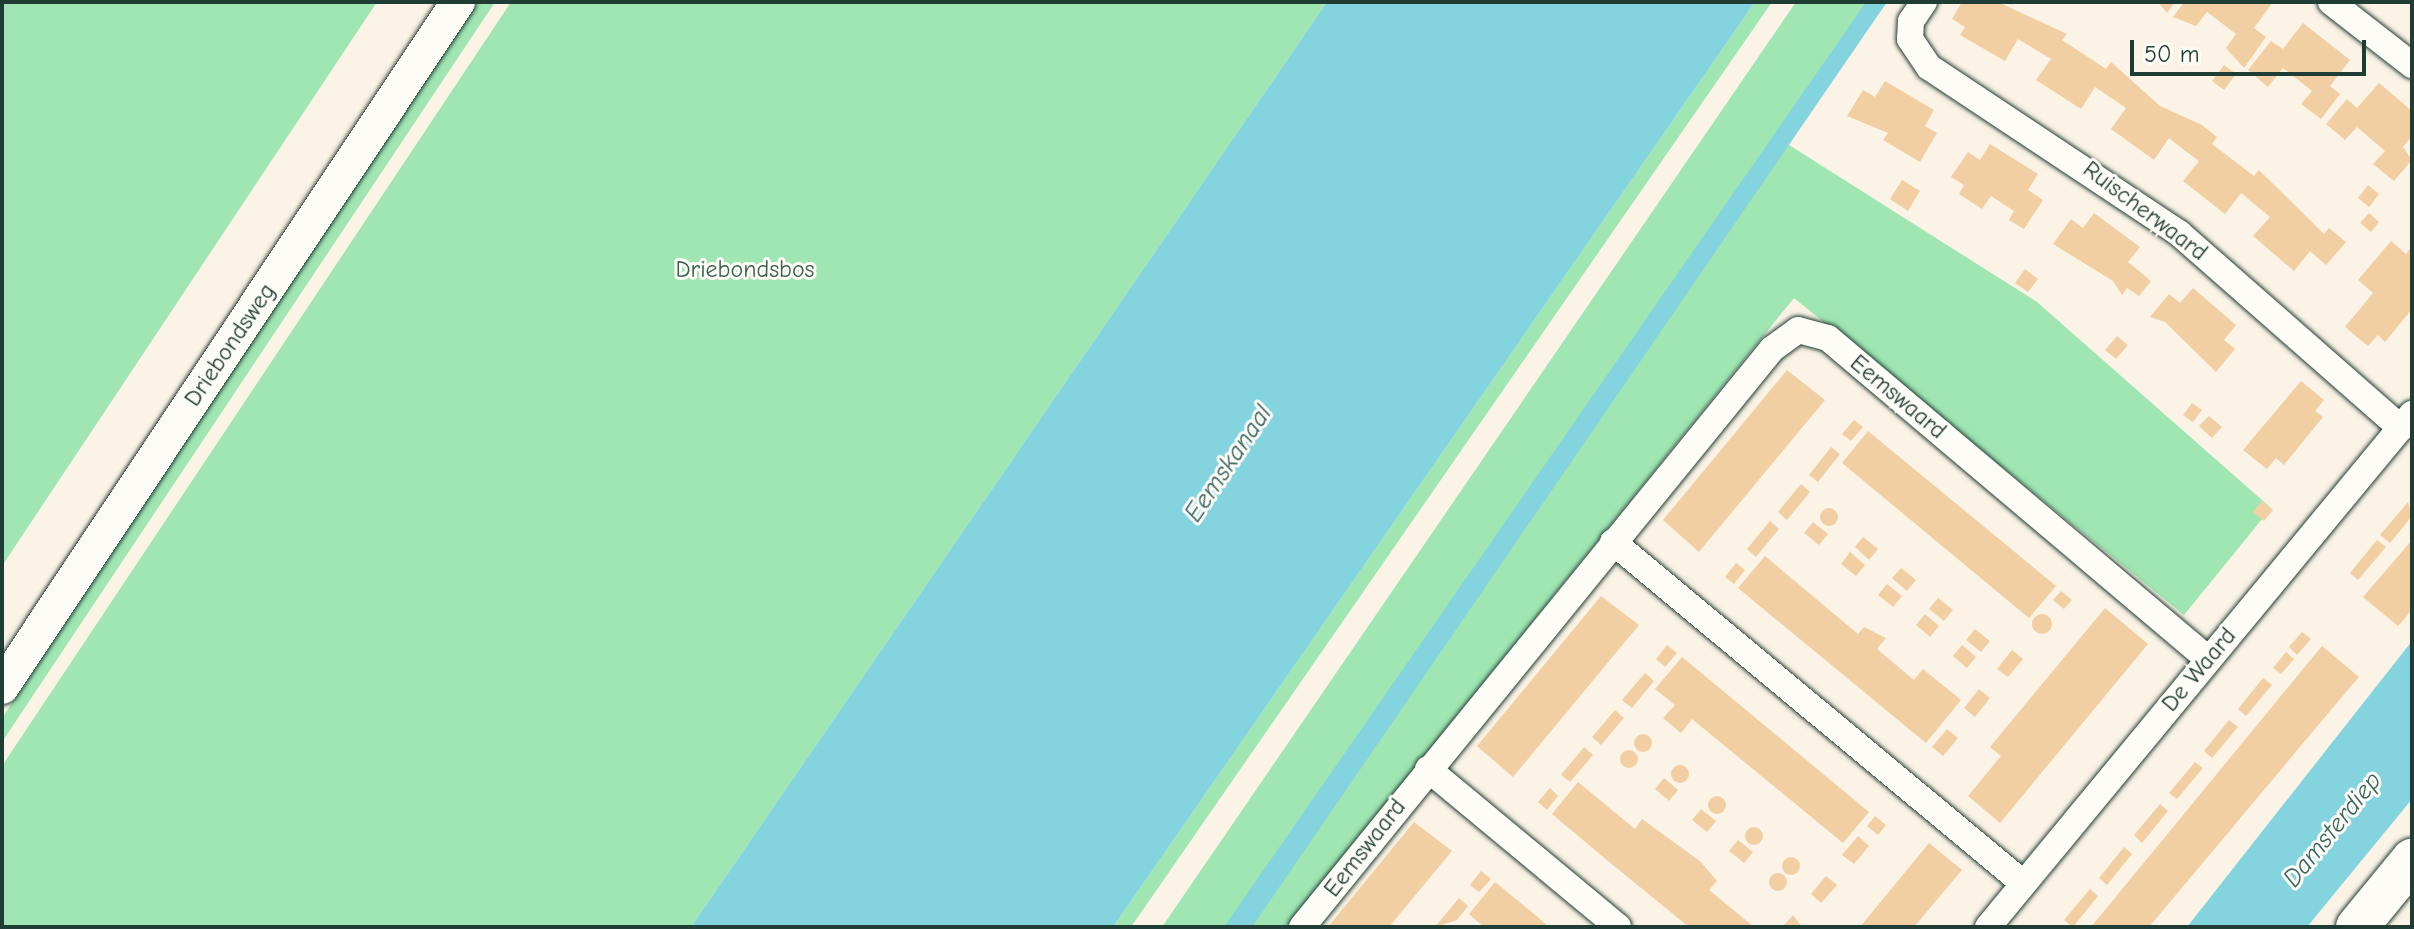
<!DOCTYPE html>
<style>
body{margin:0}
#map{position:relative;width:2414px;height:929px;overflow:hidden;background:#fbf3e6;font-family:"Comic Neue",sans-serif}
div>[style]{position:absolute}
.green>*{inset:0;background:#9fe6b3}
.water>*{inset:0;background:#83d4de}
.building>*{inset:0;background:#f2cea3}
.round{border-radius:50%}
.roads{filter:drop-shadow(0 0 2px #1f3d34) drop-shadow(0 0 2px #1f3d34)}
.minor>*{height:26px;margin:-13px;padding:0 13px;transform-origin:13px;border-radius:13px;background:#fdfcf7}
.tertiary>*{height:34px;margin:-17px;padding:0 17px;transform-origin:17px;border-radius:17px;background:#fdfcf7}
.primary>*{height:42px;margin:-21px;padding:0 21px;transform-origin:21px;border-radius:21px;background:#fdfcf7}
span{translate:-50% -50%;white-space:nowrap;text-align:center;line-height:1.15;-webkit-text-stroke:6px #fdfcf7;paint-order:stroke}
.street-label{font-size:24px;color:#1f3d34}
.park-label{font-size:24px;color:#395f4d}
.water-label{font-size:26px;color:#38635e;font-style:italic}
.frame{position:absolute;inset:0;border:4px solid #1f3d34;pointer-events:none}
.scale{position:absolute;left:2130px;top:40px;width:236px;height:36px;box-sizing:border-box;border:4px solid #1f3d34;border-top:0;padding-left:10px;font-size:24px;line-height:28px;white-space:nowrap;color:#1f3d34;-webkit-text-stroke:6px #fdfcf7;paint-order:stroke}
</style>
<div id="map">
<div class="green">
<i style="clip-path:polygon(2px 2px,377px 2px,2px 566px)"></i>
<i style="clip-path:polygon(477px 2px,495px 2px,2px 742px,2px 718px)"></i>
<i style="clip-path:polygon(511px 2px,1327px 2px,691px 927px,2px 927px,2px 766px)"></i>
<i style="clip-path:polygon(1755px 2px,1772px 2px,1131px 927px,1113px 927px)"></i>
<i style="clip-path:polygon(1796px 2px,1869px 2px,1775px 136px,2037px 302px,2271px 508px,2184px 615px,1794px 298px,1286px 927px,1162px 927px)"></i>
</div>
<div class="water">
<i style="clip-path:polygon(1327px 2px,1755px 2px,1113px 927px,691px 927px)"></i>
<i style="clip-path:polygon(1866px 2px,1887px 2px,1252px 927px,1224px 927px)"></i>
<i style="clip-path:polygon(2412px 641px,2412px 799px,2307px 927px,2187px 927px)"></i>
</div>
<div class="building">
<i style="clip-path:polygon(1962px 2px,1998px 2px,2067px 34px,2062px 40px,2106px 69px,2111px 62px,2160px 106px,2202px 125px,2217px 137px,2212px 144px,2254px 176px,2259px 170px,2324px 234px,2329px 228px,2346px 242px,2326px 265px,2310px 251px,2294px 271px,2253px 236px,2270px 217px,2241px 193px,2225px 214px,2183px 181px,2199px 161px,2184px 150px,2169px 138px,2154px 160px,2111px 129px,2126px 108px,2095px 87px,2081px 109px,2036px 80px,2051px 59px,2018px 39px,2005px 61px,1960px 35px,1965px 27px,1952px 19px)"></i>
<i style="clip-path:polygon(2158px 2px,2175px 2px,2167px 13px)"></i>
<i style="clip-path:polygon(2184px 2px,2273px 2px,2254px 28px,2266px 37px,2244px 68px,2226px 48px,2236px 34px,2207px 12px,2196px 26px,2173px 17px)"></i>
<i style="clip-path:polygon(2303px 23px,2350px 60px,2330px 86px,2340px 94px,2321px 119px,2301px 104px,2312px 91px,2283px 68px,2268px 87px,2248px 70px,2271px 41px,2283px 49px)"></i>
<i style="clip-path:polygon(2224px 65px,2236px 74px,2224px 90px,2212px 81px)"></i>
<i style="clip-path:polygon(1885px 81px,1934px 110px,1925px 126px,1937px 133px,1920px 162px,1883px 140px,1888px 133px,1847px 116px,1863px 90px,1875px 97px)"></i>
<i style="clip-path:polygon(2379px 83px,2412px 111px,2412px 136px,2403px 147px,2412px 160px,2394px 181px,2373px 164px,2385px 151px,2357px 127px,2345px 140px,2326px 124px,2347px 99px,2357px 108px)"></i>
<i style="clip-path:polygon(1990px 144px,2038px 174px,2028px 190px,2043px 200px,2024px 229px,2009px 220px,2014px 211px,1991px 196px,1982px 209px,1959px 194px,1964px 185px,1951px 177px,1968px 152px,1980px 160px)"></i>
<i style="clip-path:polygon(1902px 180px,1920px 191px,1908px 211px,1890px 199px)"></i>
<i style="clip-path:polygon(2368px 185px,2379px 194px,2369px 207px,2358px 198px)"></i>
<i style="clip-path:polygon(2094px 213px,2140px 247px,2128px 262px,2151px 281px,2139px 296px,2127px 288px,2122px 295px,2113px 281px,2053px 244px,2071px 219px,2083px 228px)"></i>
<i style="clip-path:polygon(2369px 213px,2379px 222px,2371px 232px,2360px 223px)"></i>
<i style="clip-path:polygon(2391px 241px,2406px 254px,2412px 246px,2412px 309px,2385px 342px,2378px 335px,2368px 346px,2345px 327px,2373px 293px,2358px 280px)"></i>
<i style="clip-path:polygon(2025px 269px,2038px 279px,2028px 292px,2015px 283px)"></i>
<i style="clip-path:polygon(2193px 288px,2236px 325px,2224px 340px,2235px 349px,2216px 372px,2165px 322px,2150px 317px,2169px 294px,2180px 303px)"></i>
<i style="clip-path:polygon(2117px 336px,2128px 345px,2116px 359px,2105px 350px)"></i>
<i style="clip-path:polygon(1787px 370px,1825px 400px,1699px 552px,1663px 520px)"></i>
<i style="clip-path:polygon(2301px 381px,2324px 400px,2315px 411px,2323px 417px,2284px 465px,2276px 458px,2267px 469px,2243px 450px)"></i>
<i style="clip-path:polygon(2192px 403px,2202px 410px,2193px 422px,2183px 415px)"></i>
<i style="clip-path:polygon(2209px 416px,2222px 427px,2212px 438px,2199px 426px)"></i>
<i style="clip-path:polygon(1854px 420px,1863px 427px,1851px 441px,1842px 434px)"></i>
<i style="clip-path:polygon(1868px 431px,2056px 586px,2029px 618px,1842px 463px)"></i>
<i style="clip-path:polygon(1831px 447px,1840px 454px,1818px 482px,1809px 475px)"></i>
<i style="clip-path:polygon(1801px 484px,1810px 492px,1787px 520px,1778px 512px)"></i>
<i style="clip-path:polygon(2262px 501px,2273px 510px,2264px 521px,2253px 512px)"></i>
<i style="clip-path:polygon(2408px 502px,2412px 516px,2390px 543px,2380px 535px)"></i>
<i class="round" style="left:1820px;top:508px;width:18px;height:18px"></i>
<i style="clip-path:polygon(1770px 521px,1779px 529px,1756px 557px,1747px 549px)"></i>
<i style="clip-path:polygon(1813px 522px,1828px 534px,1819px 545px,1804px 533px)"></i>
<i style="clip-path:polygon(1863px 537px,1878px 549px,1869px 560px,1855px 547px)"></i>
<i style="clip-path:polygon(2377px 540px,2386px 547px,2358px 580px,2350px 573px)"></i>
<i style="clip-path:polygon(2412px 540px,2412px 610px,2398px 626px,2363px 597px)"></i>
<i style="clip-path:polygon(1850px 552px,1865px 565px,1856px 576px,1841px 564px)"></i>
<i style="clip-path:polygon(1765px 556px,1858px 634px,1864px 627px,1886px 638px,1877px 649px,1914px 680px,1923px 669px,1961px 700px,1926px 743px,1738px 588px)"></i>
<i style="clip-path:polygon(1736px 563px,1745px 570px,1734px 584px,1725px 577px)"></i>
<i style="clip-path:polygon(1901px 568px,1916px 580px,1907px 591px,1892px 578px)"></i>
<i style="clip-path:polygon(1887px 584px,1902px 596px,1893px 607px,1878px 595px)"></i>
<i style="clip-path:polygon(2061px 591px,2072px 600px,2064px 609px,2053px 600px)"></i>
<i style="clip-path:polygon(1601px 596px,1639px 625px,1513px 777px,1477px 746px)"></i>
<i style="clip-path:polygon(1938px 598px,1953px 610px,1944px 621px,1929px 609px)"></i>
<i style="clip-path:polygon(2105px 608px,2148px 644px,2000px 823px,1968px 796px,2001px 756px,1990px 747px)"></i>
<i class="round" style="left:2032px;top:614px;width:20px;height:20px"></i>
<i style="clip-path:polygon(1925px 614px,1939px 626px,1930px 637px,1916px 625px)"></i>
<i style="clip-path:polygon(1975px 629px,1990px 641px,1981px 652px,1966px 640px)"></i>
<i style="clip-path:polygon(2302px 632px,2311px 639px,2297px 655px,2289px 647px)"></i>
<i style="clip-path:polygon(1667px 645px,1677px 653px,1665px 667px,1656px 659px)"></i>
<i style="clip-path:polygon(1962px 645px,1976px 657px,1967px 668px,1953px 656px)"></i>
<i style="clip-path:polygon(2322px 646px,2359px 677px,2341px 698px,2149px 927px,2091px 927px)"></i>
<i style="clip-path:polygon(2012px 650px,2023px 659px,2008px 677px,1997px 669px)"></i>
<i style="clip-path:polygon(2286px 652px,2294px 659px,2281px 674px,2273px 668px)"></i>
<i style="clip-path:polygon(1682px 657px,1869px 812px,1843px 843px,1692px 719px,1681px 733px,1663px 718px,1675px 705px,1655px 689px)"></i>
<i style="clip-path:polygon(1645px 673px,1654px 681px,1632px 708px,1622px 700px)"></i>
<i style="clip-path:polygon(2263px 678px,2272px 685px,2246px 716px,2238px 709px)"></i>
<i style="clip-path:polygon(1979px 689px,1990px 698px,1975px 717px,1964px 708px)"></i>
<i style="clip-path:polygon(1615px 710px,1624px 718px,1601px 745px,1592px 737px)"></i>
<i style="clip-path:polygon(2229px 720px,2238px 727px,2212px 758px,2204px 751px)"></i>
<i style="clip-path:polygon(1947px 729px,1958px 738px,1943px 756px,1932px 747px)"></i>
<i class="round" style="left:1634px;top:734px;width:18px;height:18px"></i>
<i style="clip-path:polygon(1584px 747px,1593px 755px,1570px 782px,1561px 775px)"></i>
<i class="round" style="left:1620px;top:750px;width:18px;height:18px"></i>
<i style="clip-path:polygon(2195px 762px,2203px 768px,2177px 799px,2169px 793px)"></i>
<i class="round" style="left:1671px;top:765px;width:18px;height:18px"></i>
<i style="clip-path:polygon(1664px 778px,1678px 790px,1669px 801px,1655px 789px)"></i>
<i style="clip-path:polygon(1578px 782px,1635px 829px,1642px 819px,1701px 862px,1717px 881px,1709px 890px,1754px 927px,1689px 927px,1608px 861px,1552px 814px)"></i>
<i style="clip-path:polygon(1550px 788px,1558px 796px,1547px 810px,1538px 802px)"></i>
<i class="round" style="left:1708px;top:796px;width:18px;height:18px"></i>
<i style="clip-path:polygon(2160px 804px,2168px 811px,2142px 843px,2134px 835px)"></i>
<i style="clip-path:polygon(1701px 809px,1716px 821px,1707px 832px,1692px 820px)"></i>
<i style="clip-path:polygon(1875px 816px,1886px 825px,1878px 835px,1867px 826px)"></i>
<i style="clip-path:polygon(1414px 822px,1452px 851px,1389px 927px,1328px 927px)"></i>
<i class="round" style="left:1745px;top:827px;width:18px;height:18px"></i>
<i style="clip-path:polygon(1858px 836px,1869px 846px,1854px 864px,1842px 855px)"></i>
<i style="clip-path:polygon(1738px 840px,1753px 852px,1744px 863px,1729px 851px)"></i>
<i style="clip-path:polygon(1929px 843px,1962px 870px,1914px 927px,1860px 927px)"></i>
<i style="clip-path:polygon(2124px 847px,2132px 854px,2107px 885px,2099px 878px)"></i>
<i class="round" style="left:1782px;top:857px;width:18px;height:18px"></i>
<i style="clip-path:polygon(1481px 871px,1491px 879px,1479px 892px,1470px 885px)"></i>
<i class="round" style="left:1769px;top:873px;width:18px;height:18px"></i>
<i style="clip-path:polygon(1826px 876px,1837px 885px,1821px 903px,1811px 894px)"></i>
<i style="clip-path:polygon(1495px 882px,1533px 913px,1549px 927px,1484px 927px,1469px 914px)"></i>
<i style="clip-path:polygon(2090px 889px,2098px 896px,2073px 927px,2064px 920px)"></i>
<i style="clip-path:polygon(1459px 898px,1468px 906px,1457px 920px,1435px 927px)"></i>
<i style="clip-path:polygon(1793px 915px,1802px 927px,1783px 927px,1785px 924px)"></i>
</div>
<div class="roads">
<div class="minor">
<i style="left:1924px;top:2px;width:23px;rotate:124deg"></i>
<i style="left:1911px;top:21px;width:18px;rotate:93deg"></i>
<i style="left:1910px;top:39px;width:34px;rotate:56deg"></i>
<i style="left:1929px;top:67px;width:301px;rotate:33.6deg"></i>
<i style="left:2180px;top:234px;width:294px;rotate:41.3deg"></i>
<i style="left:2331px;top:2px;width:103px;rotate:37.9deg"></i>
<i style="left:1613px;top:542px;width:533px;rotate:39.75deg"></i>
<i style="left:1428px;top:769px;width:247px;rotate:39.7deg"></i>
<i style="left:1302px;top:927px;width:745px;rotate:-50.88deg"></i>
<i style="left:1772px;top:349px;width:32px;rotate:-36deg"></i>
<i style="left:1798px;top:330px;width:31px;rotate:15deg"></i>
<i style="left:1828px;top:338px;width:497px;rotate:40.2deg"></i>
<i style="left:1988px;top:927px;width:666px;rotate:-50.43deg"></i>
</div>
<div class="tertiary">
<i style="left:2px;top:687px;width:823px;rotate:-56.35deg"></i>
</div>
<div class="primary">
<i style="left:2357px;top:927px;width:87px;rotate:-50.6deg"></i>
</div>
</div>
<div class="street-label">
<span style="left:2145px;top:211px;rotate:37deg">Ruischerwaard</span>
<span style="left:230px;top:345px;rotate:-56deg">Driebondsweg</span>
<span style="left:1898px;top:397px;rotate:40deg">Eemswaard</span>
<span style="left:2199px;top:670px;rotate:-50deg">De Waard</span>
<span style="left:1365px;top:848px;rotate:-52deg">Eemswaard</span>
</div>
<div class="park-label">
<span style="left:745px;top:270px">Driebondsbos</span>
</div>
<div class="water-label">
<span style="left:1229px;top:464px;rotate:-56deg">Eemskanaal</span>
<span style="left:2333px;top:830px;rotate:-51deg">Damsterdiep</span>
</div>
<div class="frame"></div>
<div class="scale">50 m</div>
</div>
